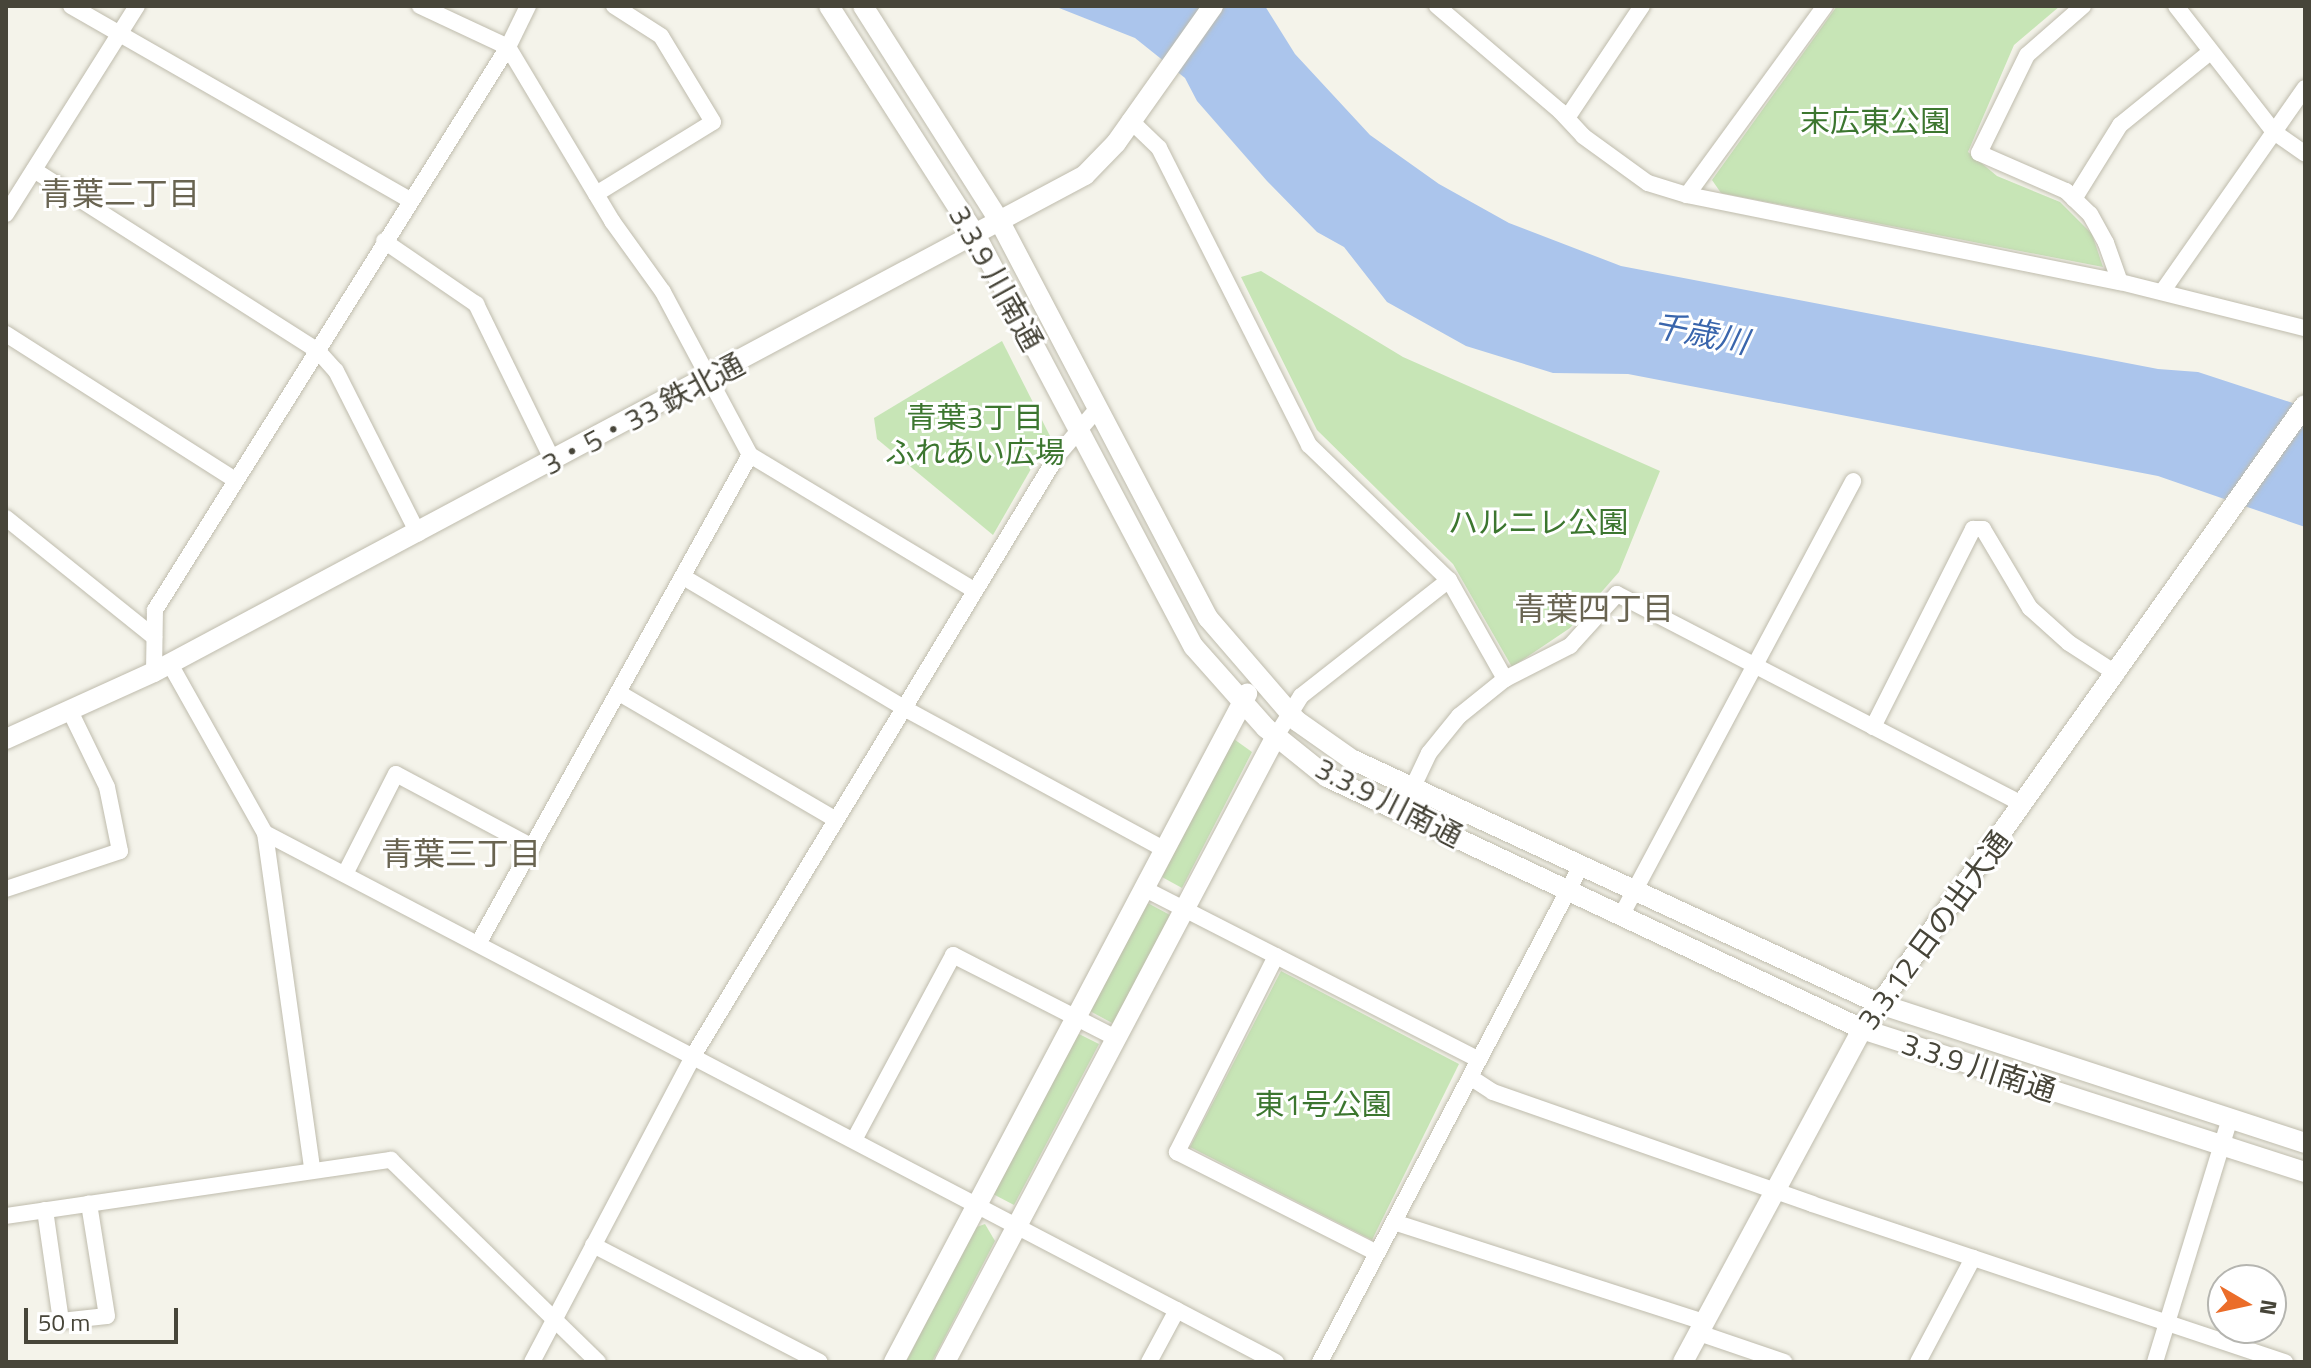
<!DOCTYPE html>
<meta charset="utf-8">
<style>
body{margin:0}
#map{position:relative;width:2311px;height:1368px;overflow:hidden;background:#f4f3ea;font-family:"Titillium Web","Noto Sans JP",sans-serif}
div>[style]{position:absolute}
.green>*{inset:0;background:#c7e5b6}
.water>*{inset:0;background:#abc5ec}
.roads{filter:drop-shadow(0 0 2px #bfbcad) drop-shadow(0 0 2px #bfbcad)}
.minor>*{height:16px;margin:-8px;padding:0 8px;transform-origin:8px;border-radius:8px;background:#fff}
.tertiary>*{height:20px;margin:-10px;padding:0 10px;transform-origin:10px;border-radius:10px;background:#fff}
span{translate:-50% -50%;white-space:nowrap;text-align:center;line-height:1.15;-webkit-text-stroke:6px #fff;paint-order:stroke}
.park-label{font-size:30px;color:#3c762f}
.street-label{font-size:30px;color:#474539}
.neighbourhood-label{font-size:32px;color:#696451}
.water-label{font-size:32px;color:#3965ac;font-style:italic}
.frame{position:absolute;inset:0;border:8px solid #474539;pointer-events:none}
.north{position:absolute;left:2207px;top:1264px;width:80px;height:80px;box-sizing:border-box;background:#fff;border:2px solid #b5b5b0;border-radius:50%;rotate:99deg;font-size:22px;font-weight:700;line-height:32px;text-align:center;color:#474539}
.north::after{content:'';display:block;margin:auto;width:28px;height:36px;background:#eb6d2a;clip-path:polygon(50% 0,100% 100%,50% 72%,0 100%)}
.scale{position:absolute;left:24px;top:1308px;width:154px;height:36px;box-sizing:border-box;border:4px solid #474539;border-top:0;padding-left:10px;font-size:24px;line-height:28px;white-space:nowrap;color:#474539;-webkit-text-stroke:6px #fff;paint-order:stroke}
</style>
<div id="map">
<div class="green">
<i style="clip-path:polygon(1837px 6px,2060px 6px,2014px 45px,1968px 152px,1997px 176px,2060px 202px,2092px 234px,2103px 267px,1721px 193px,1712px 180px)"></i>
<i style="clip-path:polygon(1261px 271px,1403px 357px,1660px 471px,1619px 572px,1570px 628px,1512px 667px,1453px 564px,1317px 430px,1241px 277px)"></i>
<i style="clip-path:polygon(1002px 341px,1050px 436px,993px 535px,877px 439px,874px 418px)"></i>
<i style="clip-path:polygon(1231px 737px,1252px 752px,1182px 888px,1162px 877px)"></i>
<i style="clip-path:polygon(1144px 901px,1170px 915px,1114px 1024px,1088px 1010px)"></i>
<i style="clip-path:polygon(1281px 971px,1459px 1064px,1372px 1240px,1190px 1147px)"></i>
<i style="clip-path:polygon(1077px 1033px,1099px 1044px,1014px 1205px,993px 1194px)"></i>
<i style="clip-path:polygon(985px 1224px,995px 1241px,932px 1362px,906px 1362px,974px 1228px)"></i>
</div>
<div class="water">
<i style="clip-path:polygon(1054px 6px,1265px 6px,1295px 54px,1370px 135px,1439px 184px,1509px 223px,1621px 266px,2158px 369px,2198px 372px,2305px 407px,2305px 527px,2158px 476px,1628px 374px,1553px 373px,1466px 346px,1387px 302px,1344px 247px,1317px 232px,1267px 181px,1197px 101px,1185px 78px,1135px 38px)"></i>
</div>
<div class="roads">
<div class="minor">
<i style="left:71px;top:6px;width:391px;rotate:29.8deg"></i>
<i style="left:420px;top:6px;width:97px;rotate:25deg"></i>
<i style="left:508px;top:47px;width:203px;rotate:59.1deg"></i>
<i style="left:612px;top:221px;width:87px;rotate:54.3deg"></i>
<i style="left:663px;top:292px;width:185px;rotate:61.9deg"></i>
<i style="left:750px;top:455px;width:262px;rotate:31.1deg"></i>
<i style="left:1437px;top:6px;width:162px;rotate:40.5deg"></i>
<i style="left:1560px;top:111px;width:34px;rotate:47deg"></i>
<i style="left:1583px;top:136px;width:80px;rotate:35.9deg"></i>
<i style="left:1648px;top:183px;width:41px;rotate:17.1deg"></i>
<i style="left:1687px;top:195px;width:442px;rotate:11.4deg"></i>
<i style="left:2120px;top:282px;width:191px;rotate:14deg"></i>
<i style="left:2083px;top:6px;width:74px;rotate:138.8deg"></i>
<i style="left:2027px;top:55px;width:109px;rotate:116.1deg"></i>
<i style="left:1979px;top:153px;width:95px;rotate:23.6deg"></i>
<i style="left:2066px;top:191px;width:33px;rotate:44deg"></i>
<i style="left:2090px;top:214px;width:33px;rotate:61deg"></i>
<i style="left:2106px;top:243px;width:41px;rotate:70.3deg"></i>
<i style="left:2176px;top:6px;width:160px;rotate:52.1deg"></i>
<i style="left:2274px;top:132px;width:38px;rotate:35deg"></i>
<i style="left:1567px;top:118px;width:135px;rotate:-56.2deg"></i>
<i style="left:1130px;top:120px;width:40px;rotate:44deg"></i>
<i style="left:1159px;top:148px;width:333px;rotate:63.2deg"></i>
<i style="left:1309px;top:445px;width:194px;rotate:44deg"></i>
<i style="left:1449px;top:580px;width:114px;rotate:60.5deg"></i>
<i style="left:34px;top:170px;width:335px;rotate:32.5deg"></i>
<i style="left:317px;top:350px;width:28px;rotate:48deg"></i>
<i style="left:336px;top:371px;width:182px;rotate:63.2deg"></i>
<i style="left:596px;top:194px;width:137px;rotate:-31.6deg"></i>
<i style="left:713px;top:122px;width:100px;rotate:-121.2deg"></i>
<i style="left:661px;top:36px;width:56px;rotate:-147.4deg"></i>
<i style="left:1687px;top:195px;width:234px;rotate:-53.9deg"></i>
<i style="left:2074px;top:199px;width:87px;rotate:-58.1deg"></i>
<i style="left:2120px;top:125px;width:114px;rotate:-39deg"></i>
<i style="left:6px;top:214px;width:246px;rotate:-57.8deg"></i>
<i style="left:384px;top:241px;width:112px;rotate:34.4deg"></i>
<i style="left:476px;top:304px;width:175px;rotate:63.9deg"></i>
<i style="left:2162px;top:292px;width:249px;rotate:-55deg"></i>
<i style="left:6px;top:334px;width:270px;rotate:32.5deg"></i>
<i style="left:6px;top:518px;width:190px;rotate:38.8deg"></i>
<i style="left:685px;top:578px;width:252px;rotate:30.7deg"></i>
<i style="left:902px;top:707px;width:297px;rotate:28.5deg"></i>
<i style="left:170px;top:664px;width:194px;rotate:60.7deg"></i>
<i style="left:265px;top:833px;width:1141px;rotate:27.62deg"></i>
<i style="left:154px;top:672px;width:62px;rotate:-89.1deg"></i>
<i style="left:155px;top:610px;width:665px;rotate:-57.91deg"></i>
<i style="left:508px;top:47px;width:46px;rotate:-64deg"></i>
<i style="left:619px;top:693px;width:250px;rotate:30.3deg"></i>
<i style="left:1873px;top:727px;width:222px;rotate:-63.2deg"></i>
<i style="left:1973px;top:529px;width:10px"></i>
<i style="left:1983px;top:529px;width:92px;rotate:59.3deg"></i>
<i style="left:2030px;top:608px;width:52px;rotate:41.9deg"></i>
<i style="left:2069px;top:643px;width:57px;rotate:32.9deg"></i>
<i style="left:1276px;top:736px;width:47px;rotate:-58deg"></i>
<i style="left:1301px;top:696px;width:188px;rotate:-38.1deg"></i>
<i style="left:1401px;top:812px;width:65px;rotate:-64.6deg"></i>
<i style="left:1429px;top:753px;width:48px;rotate:-51deg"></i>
<i style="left:1459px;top:716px;width:59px;rotate:-38.8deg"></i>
<i style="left:1505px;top:679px;width:73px;rotate:-26.9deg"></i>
<i style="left:1570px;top:646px;width:70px;rotate:-47.9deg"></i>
<i style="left:1617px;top:594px;width:458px;rotate:27.4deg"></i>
<i style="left:265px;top:833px;width:338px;rotate:82deg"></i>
<i style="left:345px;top:874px;width:112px;rotate:-63deg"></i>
<i style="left:396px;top:774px;width:155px;rotate:28.1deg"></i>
<i style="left:1143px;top:888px;width:377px;rotate:27.1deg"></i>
<i style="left:6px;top:889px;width:120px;rotate:-18.4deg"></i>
<i style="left:120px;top:851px;width:65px;rotate:-101.5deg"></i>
<i style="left:107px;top:787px;width:85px;rotate:-116deg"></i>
<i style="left:1621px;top:916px;width:493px;rotate:-61.9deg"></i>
<i style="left:479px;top:942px;width:557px;rotate:-60.91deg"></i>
<i style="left:1276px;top:956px;width:220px;rotate:116.8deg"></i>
<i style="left:1177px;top:1152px;width:224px;rotate:26.8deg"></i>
<i style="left:1470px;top:1077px;width:27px;rotate:33deg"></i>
<i style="left:1493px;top:1092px;width:338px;rotate:19.3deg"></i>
<i style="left:1812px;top:1204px;width:499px;rotate:18.5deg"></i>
<i style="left:854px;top:1140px;width:210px;rotate:-61.8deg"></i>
<i style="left:953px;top:955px;width:183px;rotate:27deg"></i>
<i style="left:45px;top:1210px;width:112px;rotate:81.8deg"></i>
<i style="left:61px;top:1321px;width:46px;rotate:-6.2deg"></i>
<i style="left:107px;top:1316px;width:114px;rotate:-99.1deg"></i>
<i style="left:6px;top:1216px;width:389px;rotate:-8.3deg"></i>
<i style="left:391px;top:1160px;width:289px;rotate:44.3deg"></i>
<i style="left:1394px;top:1222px;width:326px;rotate:17.9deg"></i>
<i style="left:593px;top:1245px;width:255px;rotate:27.3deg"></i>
<i style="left:1699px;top:1333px;width:90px;rotate:18.8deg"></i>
<i style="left:532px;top:1362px;width:346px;rotate:-62.2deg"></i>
<i style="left:693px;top:1056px;width:702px;rotate:-58.76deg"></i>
<i style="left:1057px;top:456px;width:63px;rotate:-49.5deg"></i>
<i style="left:1149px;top:1362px;width:59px;rotate:-61.7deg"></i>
<i style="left:1320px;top:1362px;width:560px;rotate:-62.25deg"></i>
<i style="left:1918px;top:1362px;width:118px;rotate:-62.1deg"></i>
<i style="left:2155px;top:1362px;width:255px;rotate:-72.9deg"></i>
</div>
<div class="tertiary">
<i style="left:829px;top:6px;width:271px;rotate:57.4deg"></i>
<i style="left:975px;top:234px;width:467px;rotate:62.1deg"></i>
<i style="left:1194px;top:647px;width:108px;rotate:48.4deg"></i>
<i style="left:1266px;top:728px;width:78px;rotate:38.8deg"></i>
<i style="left:1327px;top:777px;width:591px;rotate:25.22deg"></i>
<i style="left:1862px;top:1029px;width:466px;rotate:17.9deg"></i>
<i style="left:863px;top:6px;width:256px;rotate:57.6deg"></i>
<i style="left:1000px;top:222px;width:447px;rotate:62.3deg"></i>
<i style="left:1208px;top:618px;width:136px;rotate:49.2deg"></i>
<i style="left:1297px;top:721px;width:66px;rotate:35.1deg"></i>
<i style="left:1351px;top:759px;width:583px;rotate:24.85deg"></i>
<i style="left:1880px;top:1004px;width:447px;rotate:18.1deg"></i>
<i style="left:6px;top:739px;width:162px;rotate:-24.4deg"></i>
<i style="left:154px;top:672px;width:1055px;rotate:-28.09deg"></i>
<i style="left:1085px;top:175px;width:45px;rotate:-45.9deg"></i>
<i style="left:1116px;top:143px;width:168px;rotate:-54.7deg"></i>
<i style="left:894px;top:1362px;width:756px;rotate:-62.15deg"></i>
<i style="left:945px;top:1362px;width:708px;rotate:-62.13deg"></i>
<i style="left:1683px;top:1362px;width:378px;rotate:-61.7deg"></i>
<i style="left:1862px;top:1029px;width:765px;rotate:-54.63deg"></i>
</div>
</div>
<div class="park-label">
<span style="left:1875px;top:121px">末広東公園</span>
<span style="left:975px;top:434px">青葉3丁目<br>ふれあい広場</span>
<span style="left:1538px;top:522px">ハルニレ公園</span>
<span style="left:1323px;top:1104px">東1号公園</span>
</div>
<div class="street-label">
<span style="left:996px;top:278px;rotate:61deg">3.3.9 川南通</span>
<span style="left:643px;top:414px;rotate:-28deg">3・5・33 鉄北通</span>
<span style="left:1389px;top:802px;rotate:27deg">3.3.9 川南通</span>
<span style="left:1934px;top:930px;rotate:-54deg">3.3.12 日の出大通</span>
<span style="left:1979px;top:1067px;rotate:18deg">3.3.9 川南通</span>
</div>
<div class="neighbourhood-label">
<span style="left:120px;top:193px">青葉二丁目</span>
<span style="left:1594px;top:608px">青葉四丁目</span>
<span style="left:461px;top:853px">青葉三丁目</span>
</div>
<div class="water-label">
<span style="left:1701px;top:333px;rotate:11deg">千歳川</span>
</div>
<div class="frame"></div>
<div class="north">N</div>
<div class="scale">50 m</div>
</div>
